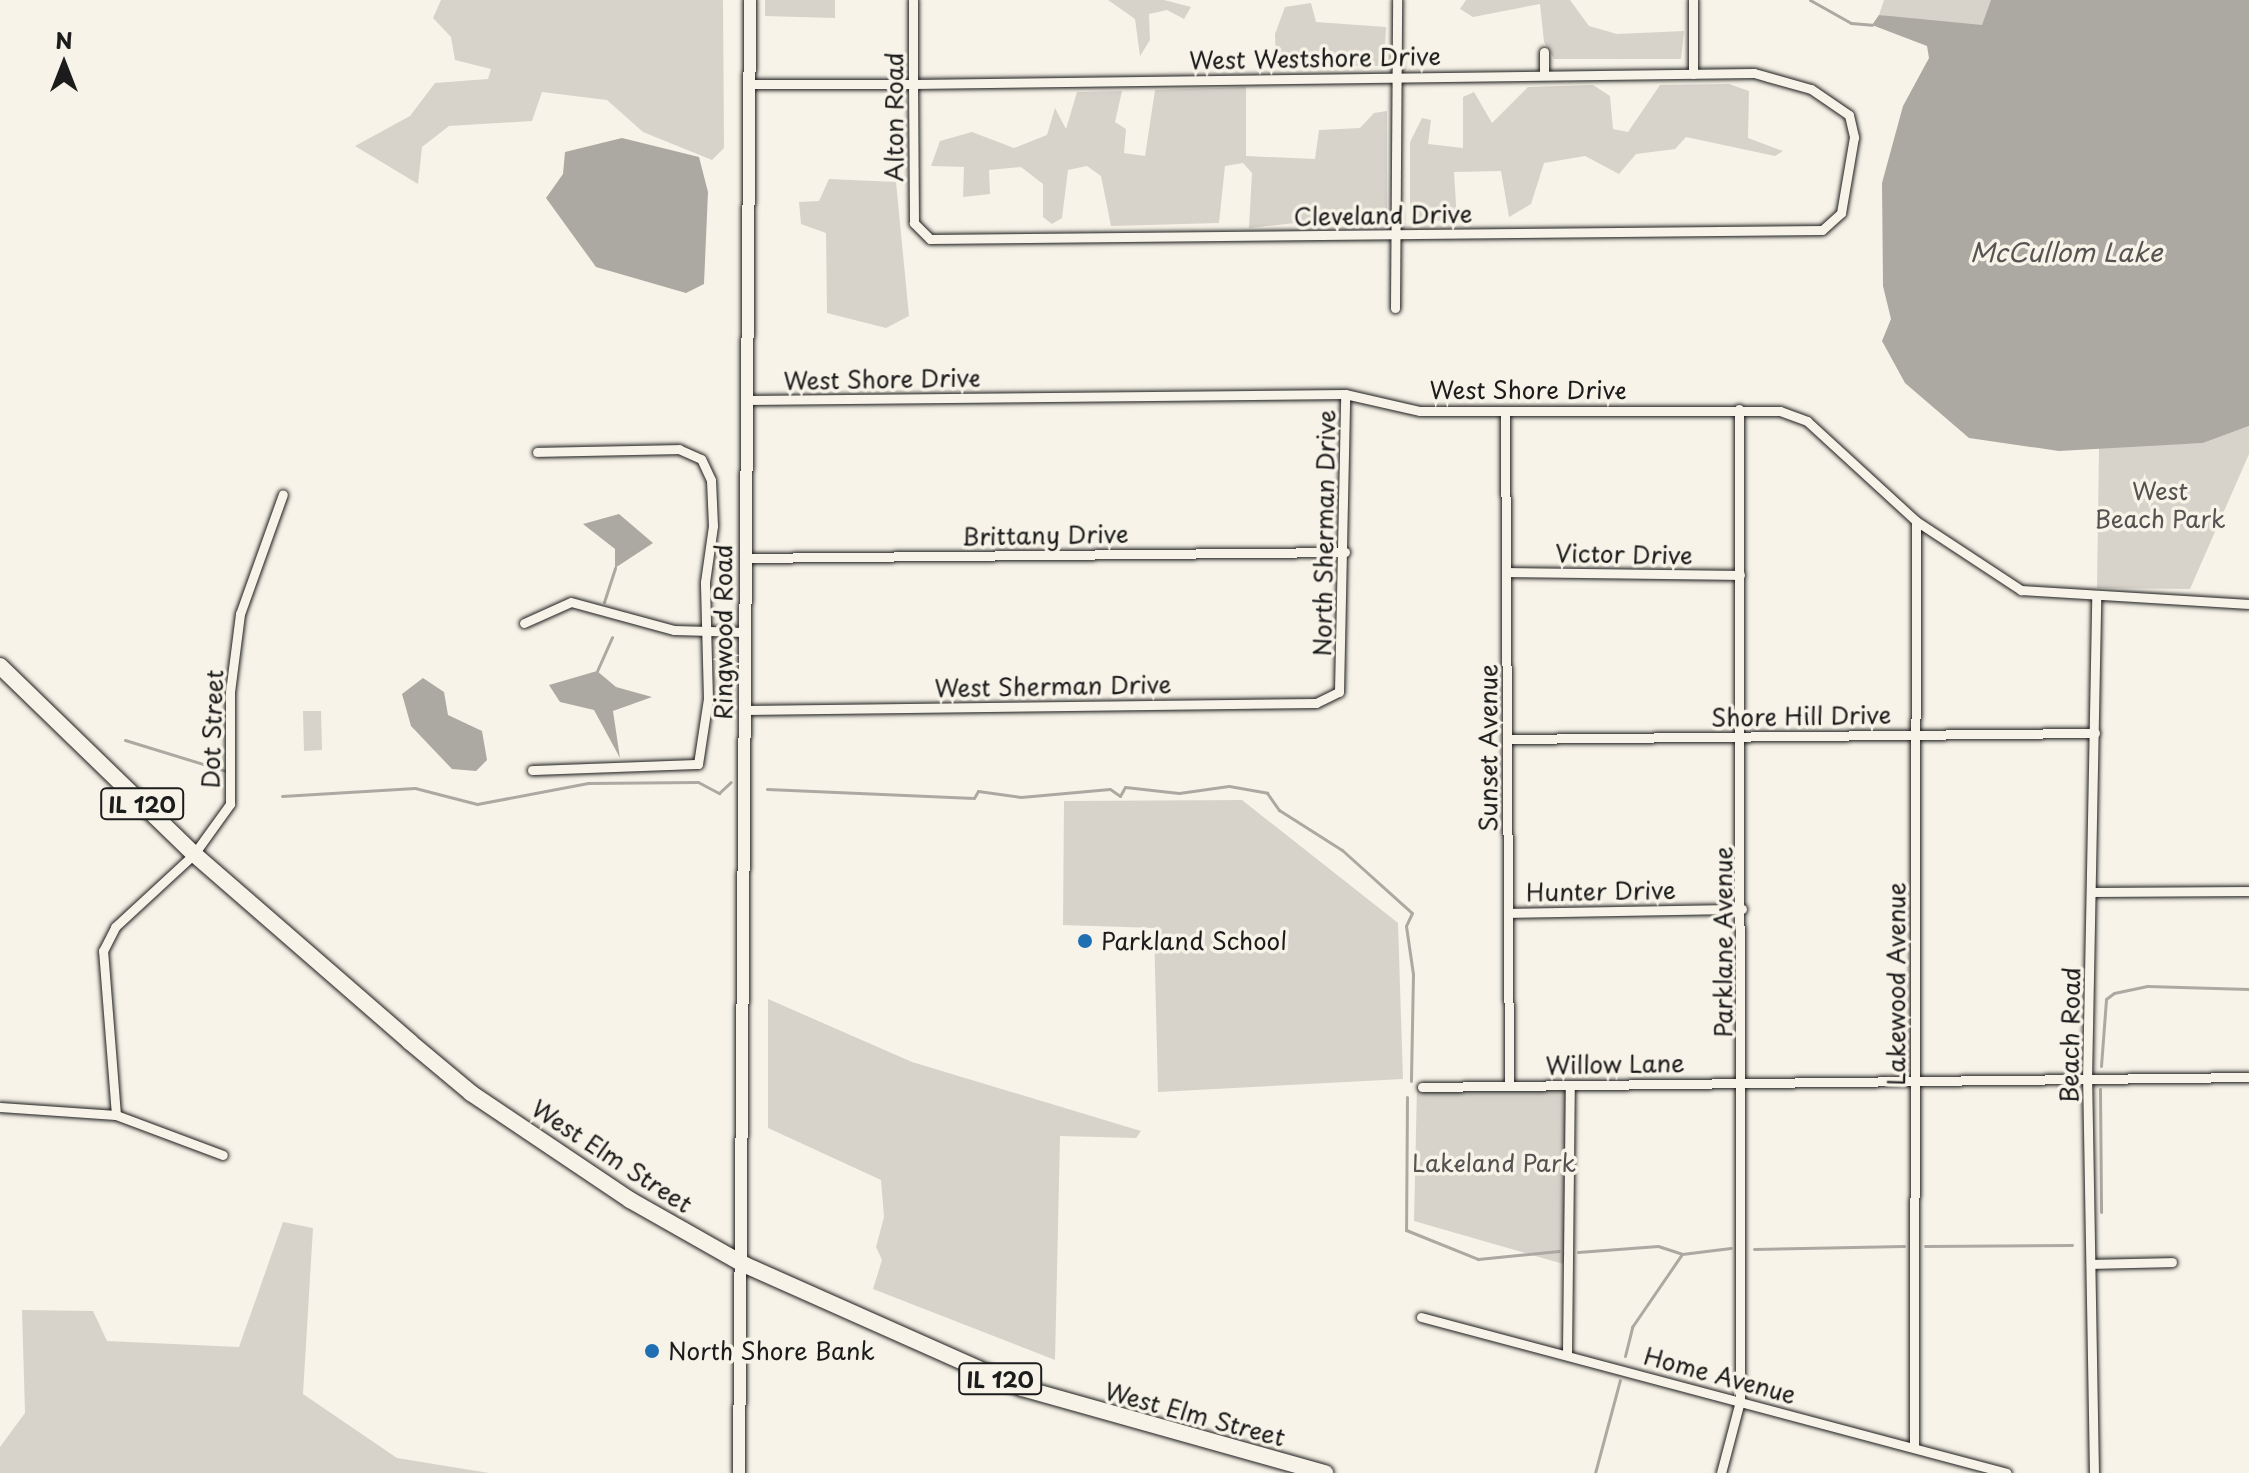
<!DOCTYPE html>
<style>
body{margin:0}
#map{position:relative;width:2249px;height:1473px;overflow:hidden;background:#f7f3e8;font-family:"Playpen Sans",sans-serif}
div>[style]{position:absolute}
.green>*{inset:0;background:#d7d3cb}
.water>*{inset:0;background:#aca9a2}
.stream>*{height:3px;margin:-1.5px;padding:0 1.5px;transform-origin:1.5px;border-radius:1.5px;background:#aca9a2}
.roads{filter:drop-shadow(0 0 2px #1c1c1c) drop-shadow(0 0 2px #1c1c1c)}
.minor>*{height:9px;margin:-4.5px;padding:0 4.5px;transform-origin:4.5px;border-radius:4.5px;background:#f7f3e8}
.tertiary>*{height:12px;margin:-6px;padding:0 6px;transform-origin:6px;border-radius:6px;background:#f7f3e8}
.primary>*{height:16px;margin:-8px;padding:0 8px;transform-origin:8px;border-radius:8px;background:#f7f3e8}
.dots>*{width:22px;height:22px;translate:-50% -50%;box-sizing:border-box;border:4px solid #f7f3e8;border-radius:50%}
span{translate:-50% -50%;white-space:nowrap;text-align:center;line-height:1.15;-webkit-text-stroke:7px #f7f3e8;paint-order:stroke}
.shield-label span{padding:2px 6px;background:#f7f3e8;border:2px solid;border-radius:6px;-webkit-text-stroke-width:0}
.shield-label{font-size:22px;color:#1c1c1c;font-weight:700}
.street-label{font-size:24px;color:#1c1c1c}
.park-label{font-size:24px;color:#545351}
.poi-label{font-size:24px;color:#1c1c1c}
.left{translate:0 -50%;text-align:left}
.water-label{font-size:26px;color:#565452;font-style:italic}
.north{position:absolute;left:24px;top:24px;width:80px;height:80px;-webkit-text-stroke:6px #f7f3e8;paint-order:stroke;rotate:0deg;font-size:22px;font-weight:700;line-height:32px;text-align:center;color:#1c1c1c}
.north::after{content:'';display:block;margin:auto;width:28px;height:36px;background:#1c1c1c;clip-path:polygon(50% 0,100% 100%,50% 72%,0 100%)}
</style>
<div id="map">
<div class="green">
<i style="clip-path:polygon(441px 0,723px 0,724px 148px,712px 160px,643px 132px,607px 100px,542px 92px,532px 121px,449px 126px,422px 147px,418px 184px,355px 146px,410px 116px,435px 83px,488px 79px,491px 69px,455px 60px,451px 37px,433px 18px)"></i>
<i style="clip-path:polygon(765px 0,835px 0,835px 18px,765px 16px)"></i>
<i style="clip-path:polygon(1108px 0,1164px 0,1191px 7px,1184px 19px,1167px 10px,1149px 14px,1150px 40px,1140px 56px,1135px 19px)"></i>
<i style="clip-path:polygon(1466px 0,1570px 0,1589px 26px,1617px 34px,1684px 31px,1681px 59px,1554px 59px,1544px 42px,1540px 4px,1473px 17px,1460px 9px)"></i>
<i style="clip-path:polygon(1884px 0,1991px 0,1991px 14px,1982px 26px,1946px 25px,1879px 15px)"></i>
<i style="clip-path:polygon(1311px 3px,1316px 22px,1386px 27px,1384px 66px,1276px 66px,1275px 34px,1285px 7px)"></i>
<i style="clip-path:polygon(1729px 84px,1749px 91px,1748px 138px,1783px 151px,1775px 156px,1686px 137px,1675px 149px,1636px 154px,1619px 174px,1585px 156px,1544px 163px,1531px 204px,1509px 217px,1501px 171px,1454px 172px,1457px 220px,1410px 222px,1410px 142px,1422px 118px,1431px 120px,1428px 144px,1463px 148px,1463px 97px,1474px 92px,1492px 123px,1528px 87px,1593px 85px,1610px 96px,1613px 129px,1628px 132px,1660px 85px)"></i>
<i style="clip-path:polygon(1246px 87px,1246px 156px,1315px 159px,1319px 130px,1360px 128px,1374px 113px,1387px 111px,1387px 225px,1332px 219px,1249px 228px,1252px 173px,1243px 163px,1225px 166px,1219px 223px,1111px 226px,1101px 176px,1087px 166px,1068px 170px,1062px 218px,1052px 224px,1043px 217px,1043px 184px,1021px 167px,989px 170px,990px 194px,963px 197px,964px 167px,931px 166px,940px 141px,972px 132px,1014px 148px,1047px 135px,1055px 108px,1066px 129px,1077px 92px,1122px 91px,1115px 122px,1126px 129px,1124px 153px,1145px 156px,1155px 90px)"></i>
<i style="clip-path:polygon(829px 179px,896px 182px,909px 316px,886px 328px,827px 313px,826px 233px,801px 224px,799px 202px,819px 201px)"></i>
<i style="clip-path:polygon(2249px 426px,2249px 454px,2190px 589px,2097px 588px,2099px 447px,2203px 443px)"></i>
<i style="clip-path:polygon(303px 711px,321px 711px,322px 750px,304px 751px)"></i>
<i style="clip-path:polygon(1242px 800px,1398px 923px,1403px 1079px,1158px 1092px,1154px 928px,1063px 925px,1064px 801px)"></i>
<i style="clip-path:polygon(768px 999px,912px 1062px,1141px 1131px,1136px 1138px,1060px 1136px,1055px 1360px,873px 1289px,882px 1260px,876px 1247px,884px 1217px,881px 1180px,768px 1128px)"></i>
<i style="clip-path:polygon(1570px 1085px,1567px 1265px,1414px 1221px,1417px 1086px)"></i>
<i style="clip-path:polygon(283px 1222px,313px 1228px,303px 1394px,397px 1458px,489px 1473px,0 1473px,0 1447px,25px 1413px,22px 1310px,93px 1311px,107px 1341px,239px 1347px)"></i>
</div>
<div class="water">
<i style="clip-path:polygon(1991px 0,2249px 0,2249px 426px,2203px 443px,2059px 451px,1969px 438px,1905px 383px,1882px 341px,1891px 319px,1883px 286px,1882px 183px,1903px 106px,1929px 58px,1927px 46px,1872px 25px,1879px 15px,1982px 25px)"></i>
<i style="clip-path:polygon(622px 138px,699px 157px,708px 192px,704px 284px,686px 293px,596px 267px,546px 198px,563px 174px,565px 152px)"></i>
<i style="clip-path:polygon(619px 514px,653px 543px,615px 568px,615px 549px,583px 524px)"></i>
<i style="clip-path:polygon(597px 671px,616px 687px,652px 697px,613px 711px,620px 758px,594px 710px,560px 702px,549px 685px)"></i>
<i style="clip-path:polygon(423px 678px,444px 692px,448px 715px,482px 731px,487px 760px,476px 771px,452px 769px,411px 726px,402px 694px)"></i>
</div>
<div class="stream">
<i style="left:1810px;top:0;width:47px;rotate:29.3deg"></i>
<i style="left:1851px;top:23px;width:21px;rotate:5deg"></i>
<i style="left:604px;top:602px;width:36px;rotate:-72deg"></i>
<i style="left:597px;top:671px;width:37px;rotate:-66deg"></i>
<i style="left:125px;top:740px;width:106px;rotate:17.1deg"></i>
<i style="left:767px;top:789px;width:207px;rotate:2.5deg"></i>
<i style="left:974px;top:798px;width:8px;rotate:-60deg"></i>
<i style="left:978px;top:791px;width:43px;rotate:7.9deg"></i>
<i style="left:1021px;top:797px;width:89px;rotate:-5.1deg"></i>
<i style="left:1110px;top:789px;width:12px;rotate:35deg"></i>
<i style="left:1120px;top:796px;width:10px;rotate:-61deg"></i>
<i style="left:1125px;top:787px;width:54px;rotate:6.3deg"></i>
<i style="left:1179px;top:793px;width:50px;rotate:-8deg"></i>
<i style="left:1229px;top:786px;width:39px;rotate:10deg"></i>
<i style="left:1267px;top:793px;width:21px;rotate:55deg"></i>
<i style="left:1279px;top:810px;width:75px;rotate:32.4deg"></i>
<i style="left:1342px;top:850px;width:94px;rotate:42deg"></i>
<i style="left:1412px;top:913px;width:14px;rotate:115deg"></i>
<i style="left:1406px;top:926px;width:49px;rotate:81.7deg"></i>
<i style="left:1413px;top:974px;width:107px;rotate:91.1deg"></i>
<i style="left:282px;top:796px;width:133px;rotate:-3.4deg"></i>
<i style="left:415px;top:788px;width:64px;rotate:14.5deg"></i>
<i style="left:477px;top:804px;width:113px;rotate:-10.7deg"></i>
<i style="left:588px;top:783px;width:110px;rotate:-0.5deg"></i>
<i style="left:698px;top:782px;width:24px;rotate:28deg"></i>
<i style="left:719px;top:793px;width:16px;rotate:-43deg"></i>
<i style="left:2101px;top:1066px;width:67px;rotate:-85.7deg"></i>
<i style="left:2106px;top:999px;width:10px;rotate:-37deg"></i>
<i style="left:2114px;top:993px;width:34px;rotate:-12deg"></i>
<i style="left:2147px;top:986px;width:102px;rotate:1.7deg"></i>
<i style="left:2100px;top:1089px;width:123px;rotate:89.5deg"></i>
<i style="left:1407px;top:1097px;width:133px;rotate:90.4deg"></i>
<i style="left:1406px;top:1230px;width:78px;rotate:21.9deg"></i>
<i style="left:1478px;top:1259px;width:81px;rotate:-5.6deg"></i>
<i style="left:1925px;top:1246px;width:147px;rotate:-0.4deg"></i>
<i style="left:1754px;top:1249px;width:150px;rotate:-1.1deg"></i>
<i style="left:1578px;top:1252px;width:80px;rotate:-4.3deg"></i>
<i style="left:1658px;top:1246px;width:25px;rotate:18deg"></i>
<i style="left:1625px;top:1356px;width:30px;rotate:-76deg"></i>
<i style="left:1632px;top:1327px;width:88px;rotate:-55.6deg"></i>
<i style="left:1682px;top:1254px;width:49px;rotate:-7deg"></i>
<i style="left:1595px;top:1473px;width:96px;rotate:-75deg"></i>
</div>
<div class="roads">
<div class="minor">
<i style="left:1693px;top:0;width:74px;rotate:90deg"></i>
<i style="left:1544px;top:52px;width:23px;rotate:90deg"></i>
<i style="left:749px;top:84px;width:164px"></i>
<i style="left:913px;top:84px;width:841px;rotate:-0.75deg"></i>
<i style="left:1754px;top:73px;width:59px;rotate:15.7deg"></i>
<i style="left:1811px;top:89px;width:46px;rotate:34.4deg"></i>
<i style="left:1849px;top:115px;width:23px;rotate:77deg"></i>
<i style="left:1854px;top:137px;width:77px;rotate:99.7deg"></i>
<i style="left:1841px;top:213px;width:25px;rotate:138deg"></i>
<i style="left:1822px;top:230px;width:892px;rotate:179.42deg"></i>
<i style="left:930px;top:239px;width:23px;rotate:-135deg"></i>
<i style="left:914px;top:223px;width:139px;rotate:-90.4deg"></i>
<i style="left:913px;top:84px;width:84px;rotate:-90deg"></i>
<i style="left:1395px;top:308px;width:308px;rotate:-89.6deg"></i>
<i style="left:747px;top:400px;width:598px;rotate:-0.57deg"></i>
<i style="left:1345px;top:394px;width:77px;rotate:12.8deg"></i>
<i style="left:1420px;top:411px;width:360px"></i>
<i style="left:1780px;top:411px;width:29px;rotate:20deg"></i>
<i style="left:1807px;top:421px;width:148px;rotate:42.5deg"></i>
<i style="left:1916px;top:521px;width:126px;rotate:33.3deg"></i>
<i style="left:2021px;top:590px;width:228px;rotate:3.5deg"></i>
<i style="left:1505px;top:411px;width:675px;rotate:89.66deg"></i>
<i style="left:744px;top:558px;width:601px;rotate:-0.57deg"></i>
<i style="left:1507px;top:572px;width:233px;rotate:0.7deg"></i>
<i style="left:524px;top:623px;width:51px;rotate:-24.1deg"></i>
<i style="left:571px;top:602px;width:107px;rotate:15.2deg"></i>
<i style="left:674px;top:630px;width:70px;rotate:1.6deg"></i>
<i style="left:745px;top:710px;width:571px;rotate:-0.7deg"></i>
<i style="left:1316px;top:703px;width:25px;rotate:-26deg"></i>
<i style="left:1339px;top:692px;width:298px;rotate:-88.8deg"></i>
<i style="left:1509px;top:739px;width:586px;rotate:-0.59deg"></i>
<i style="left:532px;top:770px;width:166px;rotate:-2.1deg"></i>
<i style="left:698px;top:764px;width:66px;rotate:-81.3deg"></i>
<i style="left:708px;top:699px;width:117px;rotate:-91.5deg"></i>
<i style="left:705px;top:582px;width:57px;rotate:-81.9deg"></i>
<i style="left:713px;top:526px;width:46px;rotate:-92.5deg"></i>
<i style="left:711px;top:480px;width:23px;rotate:-115deg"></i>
<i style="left:701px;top:459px;width:24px;rotate:-156deg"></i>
<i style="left:679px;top:449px;width:142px;rotate:178.8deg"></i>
<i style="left:2094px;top:892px;width:155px;rotate:-0.4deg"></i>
<i style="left:1508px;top:913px;width:234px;rotate:-1deg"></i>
<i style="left:1422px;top:1087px;width:827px;rotate:-0.69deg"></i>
<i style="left:0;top:1107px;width:116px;rotate:3.9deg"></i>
<i style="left:116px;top:1115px;width:114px;rotate:20.5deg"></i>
<i style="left:116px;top:1115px;width:165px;rotate:-94.5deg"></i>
<i style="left:103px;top:951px;width:27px;rotate:-63deg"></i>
<i style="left:115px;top:927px;width:108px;rotate:-42.7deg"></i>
<i style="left:194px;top:854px;width:62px;rotate:-54.2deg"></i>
<i style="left:230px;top:804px;width:112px;rotate:-90deg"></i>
<i style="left:230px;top:692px;width:79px;rotate:-82.7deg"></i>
<i style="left:240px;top:614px;width:127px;rotate:-70.3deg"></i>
<i style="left:2092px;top:1264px;width:80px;rotate:-1.4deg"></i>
<i style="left:1421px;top:1317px;width:606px;rotate:14.91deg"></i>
<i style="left:1567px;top:1354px;width:269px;rotate:-89.4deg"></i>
<i style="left:1914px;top:1447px;width:926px;rotate:-89.88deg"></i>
<i style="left:1721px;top:1473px;width:74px;rotate:-75.2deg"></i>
<i style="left:1740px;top:1401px;width:992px;rotate:-90.06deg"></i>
<i style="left:2094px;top:1473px;width:393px;rotate:-91deg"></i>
<i style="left:2087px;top:1080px;width:482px;rotate:-88.9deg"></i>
</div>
<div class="tertiary">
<i style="left:739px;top:1473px;width:1473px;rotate:-89.57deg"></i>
</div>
<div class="primary">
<i style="left:0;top:666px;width:270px;rotate:44.1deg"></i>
<i style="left:194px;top:854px;width:286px;rotate:41deg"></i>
<i style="left:410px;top:1042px;width:80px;rotate:39.9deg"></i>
<i style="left:471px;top:1093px;width:192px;rotate:33.9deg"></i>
<i style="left:630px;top:1200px;width:130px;rotate:29.5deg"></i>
<i style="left:743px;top:1264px;width:305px;rotate:24deg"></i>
<i style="left:1022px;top:1388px;width:315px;rotate:15.7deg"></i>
</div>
</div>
<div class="dots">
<i style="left:1085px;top:941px;background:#1f6fb2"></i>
<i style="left:652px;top:1351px;background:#1f6fb2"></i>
</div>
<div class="shield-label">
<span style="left:142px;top:804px">IL 120</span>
<span style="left:1000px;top:1379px">IL 120</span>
</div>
<div class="street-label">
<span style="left:1315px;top:58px;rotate:-1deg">West Westshore Drive</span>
<span style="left:894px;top:117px;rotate:-90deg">Alton Road</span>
<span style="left:1383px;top:215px;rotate:-1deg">Cleveland Drive</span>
<span style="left:882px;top:379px;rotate:-1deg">West Shore Drive</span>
<span style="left:1528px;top:390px">West Shore Drive</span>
<span style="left:1324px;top:533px;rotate:-89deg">North Sherman Drive</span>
<span style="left:1045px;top:535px;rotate:-1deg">Brittany Drive</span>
<span style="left:1624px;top:554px;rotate:1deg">Victor Drive</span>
<span style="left:723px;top:632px;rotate:-90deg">Ringwood Road</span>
<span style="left:1053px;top:686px;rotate:-1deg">West Sherman Drive</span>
<span style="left:1801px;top:716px;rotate:-1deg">Shore Hill Drive</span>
<span style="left:212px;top:729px;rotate:-88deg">Dot Street</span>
<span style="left:1488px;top:748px;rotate:-90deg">Sunset Avenue</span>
<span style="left:1601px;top:891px;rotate:-1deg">Hunter Drive</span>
<span style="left:1723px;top:942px;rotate:-90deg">Parklane Avenue</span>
<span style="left:1896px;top:984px;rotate:-90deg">Lakewood Avenue</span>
<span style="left:2070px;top:1035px;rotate:-89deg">Beach Road</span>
<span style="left:1615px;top:1064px;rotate:-1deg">Willow Lane</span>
<span style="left:612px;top:1156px;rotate:33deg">West Elm Street</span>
<span style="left:1720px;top:1375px;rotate:15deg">Home Avenue</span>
<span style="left:1195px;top:1414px;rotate:15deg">West Elm Street</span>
</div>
<div class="park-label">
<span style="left:2160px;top:505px">West<br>Beach Park</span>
<span style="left:1494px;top:1163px">Lakeland Park</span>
</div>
<div class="poi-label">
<span class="left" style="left:1101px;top:941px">Parkland School</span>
<span class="left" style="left:668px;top:1351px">North Shore Bank</span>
</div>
<div class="water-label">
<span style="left:2066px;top:252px">McCullom Lake</span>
</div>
<div class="north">N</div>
</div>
